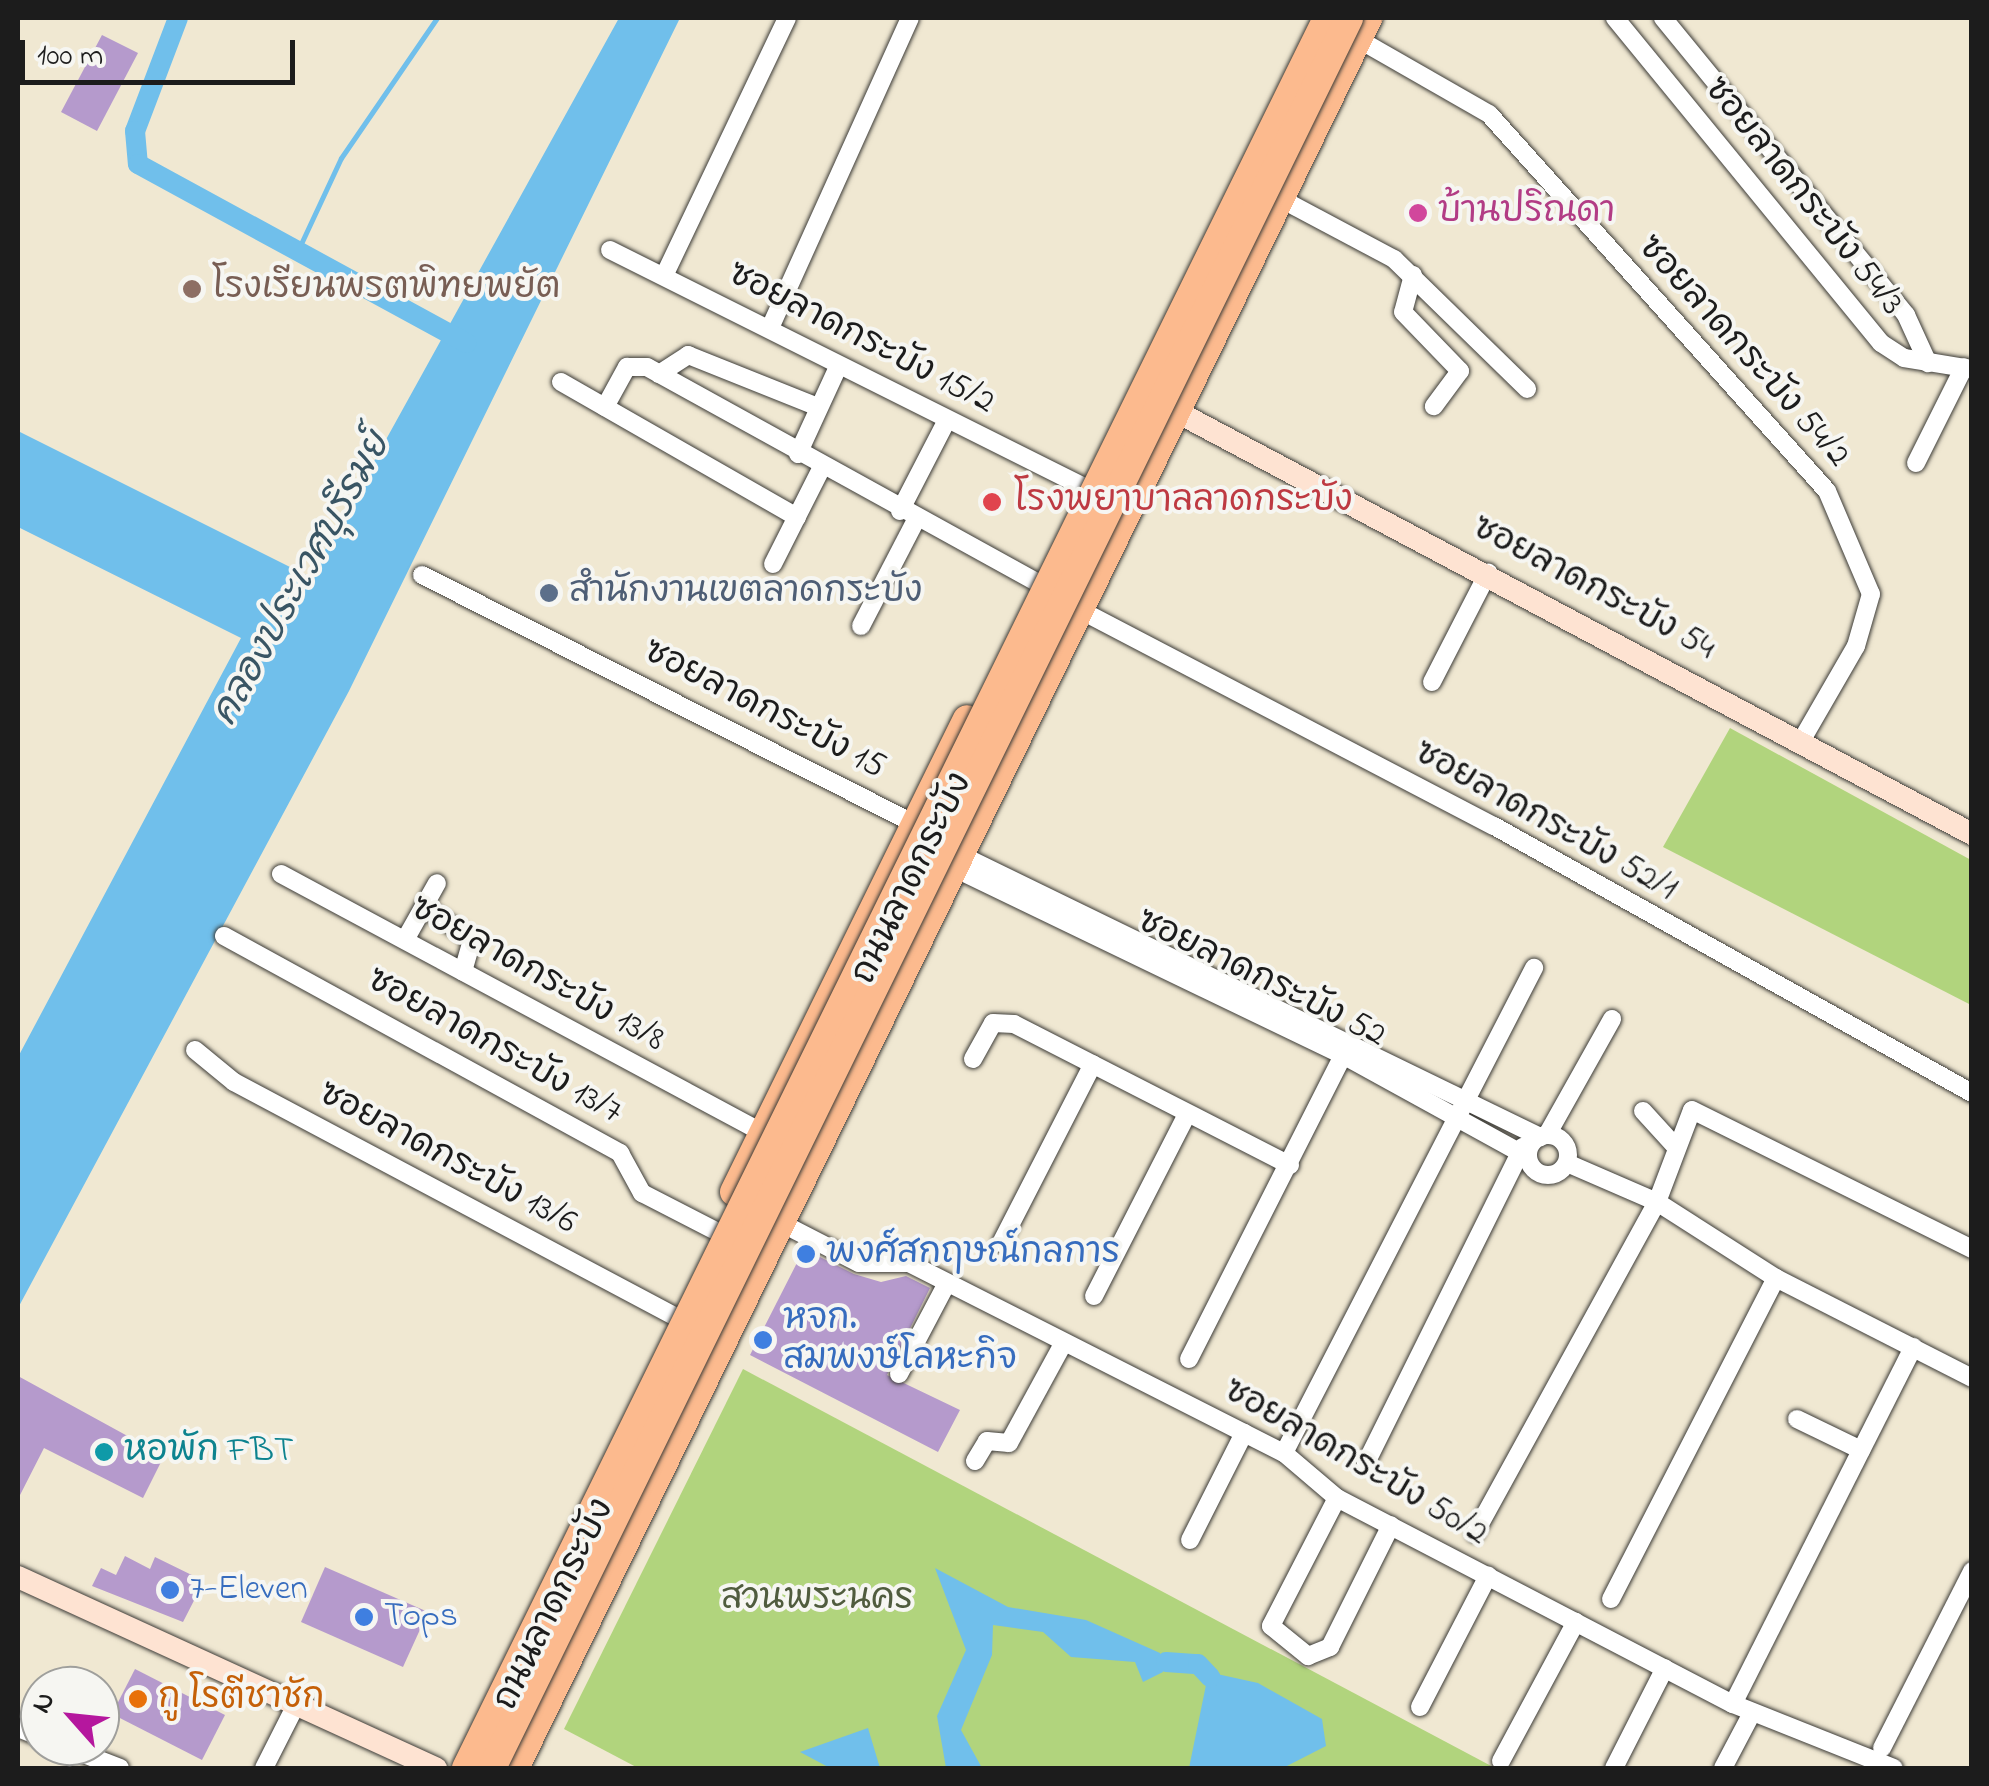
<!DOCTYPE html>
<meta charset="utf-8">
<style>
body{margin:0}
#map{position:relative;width:1989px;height:1786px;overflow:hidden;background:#f0e8d2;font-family:"Indie Flower","Playpen Sans Thai",sans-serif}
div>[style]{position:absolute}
.green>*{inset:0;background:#b1d47d}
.water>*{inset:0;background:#70bfeb}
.stream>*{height:5px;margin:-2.5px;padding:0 2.5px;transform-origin:2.5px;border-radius:2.5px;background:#70bfeb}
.canal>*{height:20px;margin:-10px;padding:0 10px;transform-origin:10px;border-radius:10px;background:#70bfeb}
.building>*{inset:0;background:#b59acc}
.roads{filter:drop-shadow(0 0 2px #3c3b37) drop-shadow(0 0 2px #3c3b37)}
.street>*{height:18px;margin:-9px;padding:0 9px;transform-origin:9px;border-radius:9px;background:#fff}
.street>.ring{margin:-9px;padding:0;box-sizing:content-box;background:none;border:18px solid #fff;border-radius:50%}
.secondary>*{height:22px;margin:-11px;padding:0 11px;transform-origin:11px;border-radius:11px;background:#fee3d2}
.primary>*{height:28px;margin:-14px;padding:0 14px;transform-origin:14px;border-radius:14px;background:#fcba8e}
.bridges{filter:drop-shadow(0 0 2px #3c3b37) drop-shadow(0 0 2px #3c3b37)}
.primary-bridge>*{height:28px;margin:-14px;padding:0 14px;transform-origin:14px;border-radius:14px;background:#fcba8e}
.dots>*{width:28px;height:28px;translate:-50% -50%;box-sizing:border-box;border:5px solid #f6f6f2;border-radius:50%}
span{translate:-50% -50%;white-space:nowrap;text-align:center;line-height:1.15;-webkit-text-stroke:8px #f6f6f2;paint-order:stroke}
.street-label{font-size:35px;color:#1c1c1c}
.hotel-label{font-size:35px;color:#b23c85}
.left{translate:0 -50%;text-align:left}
.education-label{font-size:35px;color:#785e54}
.health-label{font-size:35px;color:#be3a42}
.service-label{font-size:35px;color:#4e5e75}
.shop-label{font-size:35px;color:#366cbe}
.culture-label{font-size:35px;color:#0d838f}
.park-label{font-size:35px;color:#505c3e}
.food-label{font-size:35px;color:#c56008}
.water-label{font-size:38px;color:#395564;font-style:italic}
.frame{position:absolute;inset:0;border:20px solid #1c1c1c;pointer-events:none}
.north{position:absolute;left:20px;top:1666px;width:100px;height:100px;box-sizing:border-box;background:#f6f6f2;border:2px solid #9f9f9c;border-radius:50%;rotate:297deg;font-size:28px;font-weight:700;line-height:40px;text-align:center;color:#1c1c1c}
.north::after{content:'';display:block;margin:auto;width:35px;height:45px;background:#b5179e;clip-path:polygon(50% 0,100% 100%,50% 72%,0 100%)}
.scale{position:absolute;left:20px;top:40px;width:275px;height:45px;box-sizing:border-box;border:5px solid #1c1c1c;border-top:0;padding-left:12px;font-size:30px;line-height:35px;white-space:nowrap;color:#1c1c1c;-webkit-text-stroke:8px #f6f6f2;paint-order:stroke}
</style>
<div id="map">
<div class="green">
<i style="clip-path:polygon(1730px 728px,1971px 860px,1971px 1005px,1663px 847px)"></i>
<i style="clip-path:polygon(743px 1369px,1495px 1768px,638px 1768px,564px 1729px)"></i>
</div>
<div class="water">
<i style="clip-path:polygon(619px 18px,680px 18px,349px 691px,18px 1308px,18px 1057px,241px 638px,18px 527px,18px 431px,310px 577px)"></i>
<i style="clip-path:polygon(935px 1568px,1008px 1607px,1086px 1620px,1160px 1653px,1163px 1672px,1143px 1682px,1135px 1662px,1071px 1657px,1043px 1632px,993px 1625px,992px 1655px,961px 1730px,982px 1768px,946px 1768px,937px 1716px,966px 1650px)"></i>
<i style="clip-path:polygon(1217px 1674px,1258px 1683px,1322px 1719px,1326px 1746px,1283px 1768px,1189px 1768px,1206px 1685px)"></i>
<i style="clip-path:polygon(868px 1728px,880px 1768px,830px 1768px,800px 1752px)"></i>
</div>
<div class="stream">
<i style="left:299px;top:248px;width:99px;rotate:-65deg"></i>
<i style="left:341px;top:158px;width:170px;rotate:-55.6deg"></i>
</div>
<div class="canal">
<i style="left:178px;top:18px;width:121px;rotate:110.8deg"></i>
<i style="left:135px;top:131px;width:33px;rotate:85deg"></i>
<i style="left:138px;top:164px;width:374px;rotate:28.6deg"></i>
<i style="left:1166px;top:1662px;width:32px;rotate:4deg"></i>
<i style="left:1198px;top:1664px;width:18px;rotate:47deg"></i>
</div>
<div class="building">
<i style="clip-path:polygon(102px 35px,138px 53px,97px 131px,61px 112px)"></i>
<i style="clip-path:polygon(804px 1249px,854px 1274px,881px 1282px,906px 1276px,930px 1288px,887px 1375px,960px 1410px,938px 1452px,750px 1355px)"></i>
<i style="clip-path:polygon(18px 1376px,164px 1456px,143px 1498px,44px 1448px,18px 1499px)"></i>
<i style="clip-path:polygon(125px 1556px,150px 1569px,155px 1557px,204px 1581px,183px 1622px,92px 1586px,101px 1568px,116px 1575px)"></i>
<i style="clip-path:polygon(325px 1567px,428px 1612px,403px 1667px,301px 1622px)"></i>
<i style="clip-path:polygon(135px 1669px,225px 1715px,202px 1760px,112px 1714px)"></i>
</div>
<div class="roads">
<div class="street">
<i style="left:1615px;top:18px;width:420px;rotate:50.7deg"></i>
<i style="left:1881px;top:343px;width:27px;rotate:33deg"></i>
<i style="left:1904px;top:358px;width:69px;rotate:9.2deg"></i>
<i style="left:1663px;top:18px;width:384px;rotate:50.7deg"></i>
<i style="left:1906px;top:315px;width:53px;rotate:65.4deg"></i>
<i style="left:1358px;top:39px;width:151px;rotate:29.8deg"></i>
<i style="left:1489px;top:114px;width:506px;rotate:48.12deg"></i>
<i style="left:1827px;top:491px;width:112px;rotate:66.9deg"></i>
<i style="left:1871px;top:594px;width:54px;rotate:106.1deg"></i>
<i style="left:1856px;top:646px;width:112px;rotate:120deg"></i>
<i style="left:1283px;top:200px;width:126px;rotate:28deg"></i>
<i style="left:1394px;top:259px;width:186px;rotate:44.3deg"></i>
<i style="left:610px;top:250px;width:528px;rotate:26.57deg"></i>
<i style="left:1413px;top:275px;width:38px;rotate:105deg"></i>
<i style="left:1403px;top:312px;width:82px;rotate:46deg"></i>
<i style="left:1460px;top:371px;width:44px;rotate:126.6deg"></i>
<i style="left:664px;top:276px;width:286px;rotate:-64.5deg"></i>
<i style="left:770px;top:328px;width:340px;rotate:-65.7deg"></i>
<i style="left:659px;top:374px;width:35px;rotate:-33deg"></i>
<i style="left:688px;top:355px;width:140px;rotate:21.8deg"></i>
<i style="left:561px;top:382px;width:272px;rotate:29.8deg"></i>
<i style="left:605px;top:407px;width:46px;rotate:-61.2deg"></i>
<i style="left:627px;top:367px;width:20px"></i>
<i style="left:647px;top:367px;width:443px;rotate:28.9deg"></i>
<i style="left:798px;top:454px;width:96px;rotate:-65.3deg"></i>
<i style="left:1916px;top:463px;width:107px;rotate:-63.4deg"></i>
<i style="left:900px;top:511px;width:102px;rotate:-62.7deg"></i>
<i style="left:773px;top:564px;width:106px;rotate:-63.2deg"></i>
<i style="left:422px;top:575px;width:552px;rotate:26.8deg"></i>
<i style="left:1084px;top:612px;width:462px;rotate:27.6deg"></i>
<i style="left:1494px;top:826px;width:548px;rotate:29.19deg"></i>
<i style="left:861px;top:626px;width:119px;rotate:-62.6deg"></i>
<i style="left:1432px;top:682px;width:123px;rotate:-62.8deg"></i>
<i style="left:965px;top:857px;width:640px;rotate:25.96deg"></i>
<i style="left:958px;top:870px;width:427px;rotate:25.7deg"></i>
<i style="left:1343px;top:1055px;width:211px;rotate:28.9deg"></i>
<i style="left:281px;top:874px;width:547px;rotate:28.25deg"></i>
<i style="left:424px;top:906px;width:59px;rotate:35.3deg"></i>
<i style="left:472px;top:940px;width:33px;rotate:106deg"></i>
<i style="left:224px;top:936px;width:452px;rotate:28.7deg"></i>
<i style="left:620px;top:1153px;width:46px;rotate:61.2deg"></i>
<i style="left:642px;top:1193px;width:83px;rotate:27.2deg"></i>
<i style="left:405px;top:940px;width:65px;rotate:-60.7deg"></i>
<i style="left:195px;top:1050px;width:50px;rotate:39.4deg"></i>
<i style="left:234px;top:1082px;width:499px;rotate:28deg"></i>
<i style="left:973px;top:1059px;width:41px;rotate:-60.9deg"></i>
<i style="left:993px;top:1023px;width:21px;rotate:3deg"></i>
<i style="left:1014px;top:1024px;width:310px;rotate:27.1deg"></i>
<i style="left:1643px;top:1111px;width:45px;rotate:47.7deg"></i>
<i class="ring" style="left:1528px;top:1135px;width:22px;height:22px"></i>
<i style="left:1547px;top:1135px;width:133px;rotate:-60.7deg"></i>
<i style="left:1567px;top:1163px;width:98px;rotate:23.4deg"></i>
<i style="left:1657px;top:1202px;width:141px;rotate:32.6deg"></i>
<i style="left:1776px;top:1278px;width:220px;rotate:27deg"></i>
<i style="left:785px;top:1225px;width:83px;rotate:27.2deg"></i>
<i style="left:859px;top:1263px;width:50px"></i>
<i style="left:909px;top:1263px;width:420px;rotate:26.9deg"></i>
<i style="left:1284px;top:1453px;width:70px;rotate:40.3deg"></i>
<i style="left:1337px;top:1498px;width:446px;rotate:27.5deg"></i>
<i style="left:1733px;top:1704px;width:173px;rotate:21.7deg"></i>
<i style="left:1001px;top:1243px;width:201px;rotate:-62.8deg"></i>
<i style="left:1094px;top:1296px;width:204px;rotate:-62.9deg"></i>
<i style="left:1189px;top:1359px;width:350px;rotate:-63.1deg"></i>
<i style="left:899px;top:1374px;width:103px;rotate:-62.2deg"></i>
<i style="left:1797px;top:1419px;width:71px;rotate:25.8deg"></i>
<i style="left:1284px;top:1453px;width:546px;rotate:-62.73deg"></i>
<i style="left:975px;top:1461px;width:23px;rotate:-59deg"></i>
<i style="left:987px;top:1441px;width:22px;rotate:5deg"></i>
<i style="left:1009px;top:1443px;width:113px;rotate:-61.4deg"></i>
<i style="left:1366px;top:1463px;width:353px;rotate:-63.6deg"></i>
<i style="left:1337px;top:1498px;width:144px;rotate:117.3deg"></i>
<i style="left:1271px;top:1626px;width:48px;rotate:39deg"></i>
<i style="left:1308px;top:1656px;width:24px;rotate:-22deg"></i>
<i style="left:1330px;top:1647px;width:136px;rotate:-63.4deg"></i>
<i style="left:1475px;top:1533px;width:378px;rotate:-61.2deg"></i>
<i style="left:1657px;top:1202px;width:98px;rotate:-69.2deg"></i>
<i style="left:1692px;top:1110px;width:313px;rotate:26.4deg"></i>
<i style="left:1190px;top:1540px;width:120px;rotate:-63.2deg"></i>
<i style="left:1611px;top:1599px;width:361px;rotate:-62.8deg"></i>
<i style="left:1733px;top:1704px;width:400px;rotate:-63.2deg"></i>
<i style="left:1420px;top:1707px;width:148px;rotate:-62.6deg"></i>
<i style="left:18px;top:1728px;width:24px;rotate:22deg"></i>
<i style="left:63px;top:1746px;width:61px;rotate:21.1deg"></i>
<i style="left:1882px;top:1748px;width:199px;rotate:-63deg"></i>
<i style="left:1501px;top:1761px;width:158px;rotate:-61.7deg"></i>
<i style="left:264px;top:1768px;width:71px;rotate:-63.1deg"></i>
<i style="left:1614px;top:1768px;width:112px;rotate:-63deg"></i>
<i style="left:1723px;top:1768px;width:62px;rotate:-62.2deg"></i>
</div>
<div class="secondary">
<i style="left:1179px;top:413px;width:898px;rotate:27.96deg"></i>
<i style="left:18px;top:1577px;width:460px;rotate:24.6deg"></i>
</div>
<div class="primary">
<i style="left:734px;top:1192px;width:527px;rotate:-63.78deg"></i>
<i style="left:515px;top:1768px;width:1947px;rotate:-64.01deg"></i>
</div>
</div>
<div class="bridges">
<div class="primary-bridge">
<i style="left:466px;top:1768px;width:1950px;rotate:-63.8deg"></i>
<i style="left:492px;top:1768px;width:1948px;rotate:-63.9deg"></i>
</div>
</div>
<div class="dots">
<i style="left:1418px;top:213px;background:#d1479c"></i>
<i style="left:192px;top:289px;background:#8d6e63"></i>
<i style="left:992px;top:502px;background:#e0444e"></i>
<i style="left:549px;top:593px;background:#5c6f8a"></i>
<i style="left:806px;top:1254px;background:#3f7fe0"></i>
<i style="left:763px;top:1340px;background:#3f7fe0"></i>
<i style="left:104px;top:1452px;background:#0f9aa8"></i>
<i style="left:170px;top:1590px;background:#3f7fe0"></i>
<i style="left:364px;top:1617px;background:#3f7fe0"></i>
<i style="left:138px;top:1699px;background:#e8710a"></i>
</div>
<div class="street-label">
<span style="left:1803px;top:197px;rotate:51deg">ซอยลาดกระบัง 54/3</span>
<span style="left:861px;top:339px;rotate:27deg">ซอยลาดกระบัง 15/2</span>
<span style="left:1743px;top:352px;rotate:48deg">ซอยลาดกระบัง 54/2</span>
<span style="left:1593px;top:589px;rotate:28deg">ซอยลาดกระบัง 54</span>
<span style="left:764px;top:710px;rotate:27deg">ซอยลาดกระบัง 15</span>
<span style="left:1545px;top:822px;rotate:29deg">ซอยลาดกระบัง 52/1</span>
<span style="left:913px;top:879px;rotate:-64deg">ถนนลาดกระบัง</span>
<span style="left:537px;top:975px;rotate:29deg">ซอยลาดกระบัง 13/8</span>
<span style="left:1261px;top:979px;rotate:26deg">ซอยลาดกระบัง 52</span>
<span style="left:494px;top:1047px;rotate:29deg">ซอยลาดกระบัง 13/7</span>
<span style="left:447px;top:1159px;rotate:28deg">ซอยลาดกระบัง 13/6</span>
<span style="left:1355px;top:1463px;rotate:30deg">ซอยลาดกระบัง 50/2</span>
<span style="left:555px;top:1605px;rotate:-64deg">ถนนลาดกระบัง</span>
</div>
<div class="hotel-label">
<span class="left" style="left:1438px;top:213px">บ้านปริณดา</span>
</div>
<div class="education-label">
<span class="left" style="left:212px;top:289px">โรงเรียนพรตพิทยพยัต</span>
</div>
<div class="health-label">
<span class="left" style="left:1014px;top:502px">โรงพยาบาลลาดกระบัง</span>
</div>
<div class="service-label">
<span class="left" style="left:569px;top:593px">สำนักงานเขตลาดกระบัง</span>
</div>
<div class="shop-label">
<span class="left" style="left:826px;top:1254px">พงศ์สกฤษณ์กลการ</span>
<span class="left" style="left:783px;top:1340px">หจก.<br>สมพงษ์โลหะกิจ</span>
<span class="left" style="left:190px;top:1590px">7-Eleven</span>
<span class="left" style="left:384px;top:1617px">Tops</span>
</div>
<div class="culture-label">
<span class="left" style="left:124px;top:1452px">หอพัก FBT</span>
</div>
<div class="park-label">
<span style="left:817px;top:1600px">สวนพระนคร</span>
</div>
<div class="food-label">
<span class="left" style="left:158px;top:1699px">กู โรตีชาชัก</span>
</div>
<div class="water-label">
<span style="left:303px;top:580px;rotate:-61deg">คลองประเวศบุรีรมย์</span>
</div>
<div class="frame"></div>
<div class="north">N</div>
<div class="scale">100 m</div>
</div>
